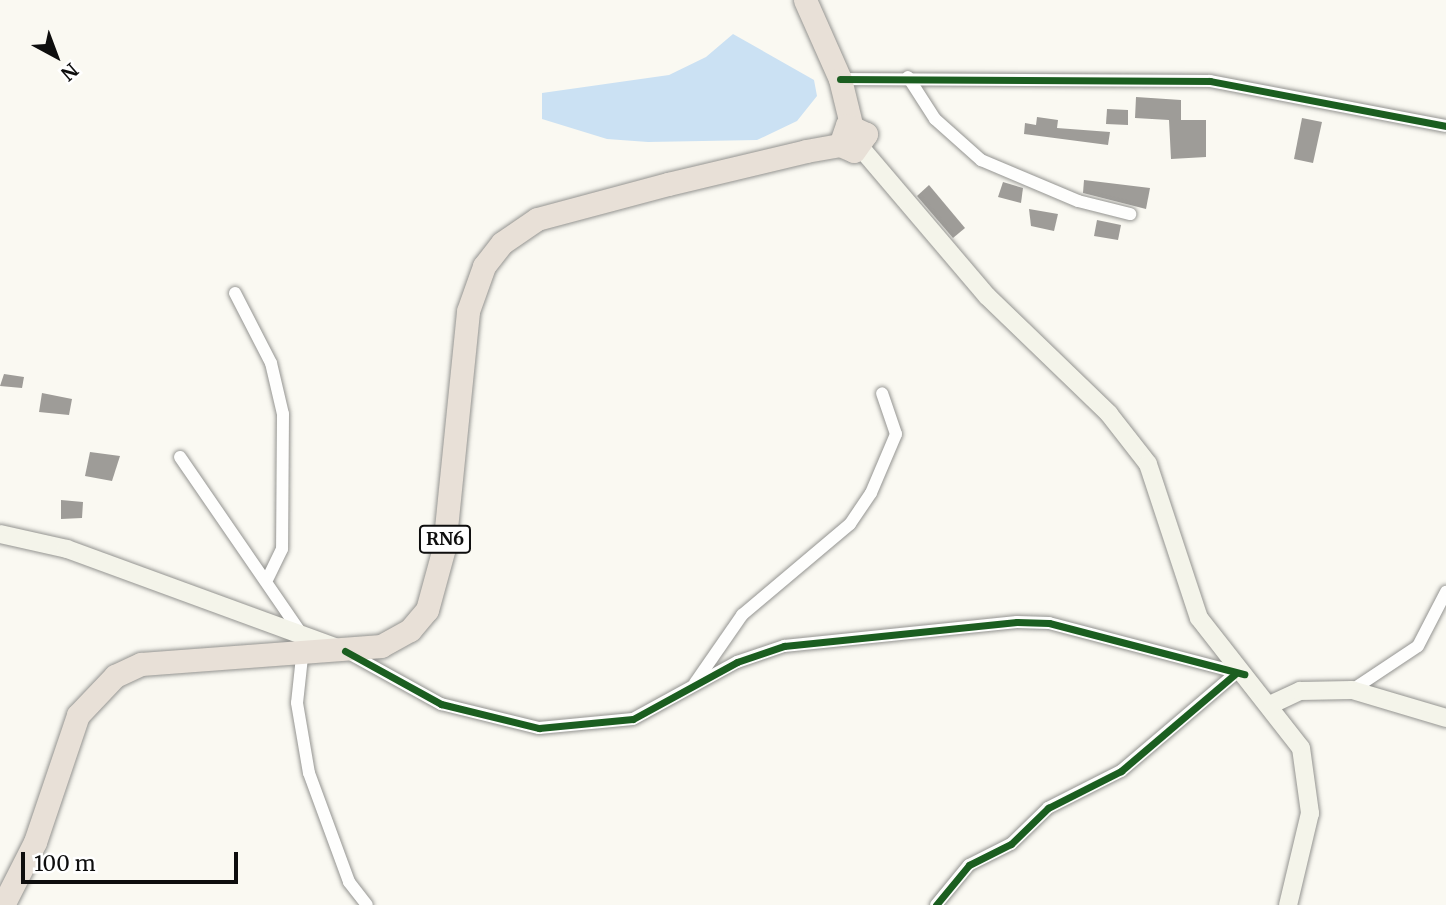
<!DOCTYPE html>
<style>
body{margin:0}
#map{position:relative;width:1446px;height:905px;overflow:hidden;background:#faf9f2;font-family:Merriweather,serif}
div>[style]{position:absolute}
.water>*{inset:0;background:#cbe1f3}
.building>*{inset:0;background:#9e9c98}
.roads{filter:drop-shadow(0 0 2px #949491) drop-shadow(0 0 2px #949491)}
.street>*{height:12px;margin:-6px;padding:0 6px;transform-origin:6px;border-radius:6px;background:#fefefd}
.secondary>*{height:18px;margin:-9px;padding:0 9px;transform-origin:9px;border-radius:9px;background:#f4f4ea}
.highway>*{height:23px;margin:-11.5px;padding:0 11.5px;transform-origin:11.5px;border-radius:11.5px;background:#e8e0d7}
.cycleway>*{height:7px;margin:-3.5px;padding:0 3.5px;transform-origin:3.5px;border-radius:3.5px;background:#1b5e20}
span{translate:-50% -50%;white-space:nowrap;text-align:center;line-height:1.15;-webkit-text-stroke:7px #fff;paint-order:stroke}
.shield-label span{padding:2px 5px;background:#fff;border:2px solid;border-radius:5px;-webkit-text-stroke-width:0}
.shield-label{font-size:18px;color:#0e0e0e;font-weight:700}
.north{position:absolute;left:21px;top:21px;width:70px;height:70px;-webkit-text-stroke:5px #fff;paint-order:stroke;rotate:139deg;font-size:19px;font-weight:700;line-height:28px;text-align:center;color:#0e0e0e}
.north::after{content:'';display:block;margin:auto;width:24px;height:32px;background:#0e0e0e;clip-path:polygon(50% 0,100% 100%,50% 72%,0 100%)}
.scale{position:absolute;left:21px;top:852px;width:217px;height:32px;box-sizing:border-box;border:4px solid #0e0e0e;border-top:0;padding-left:9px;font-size:21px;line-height:24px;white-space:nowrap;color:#0e0e0e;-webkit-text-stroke:5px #fff;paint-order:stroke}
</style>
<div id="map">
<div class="water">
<i style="clip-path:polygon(733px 34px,814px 80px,817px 96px,797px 121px,757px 140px,648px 142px,607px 139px,542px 119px,542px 93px,669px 75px,706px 57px)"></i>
</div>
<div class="building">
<i style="clip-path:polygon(1136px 97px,1181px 100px,1181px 120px,1206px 120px,1206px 157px,1171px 159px,1169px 120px,1135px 118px)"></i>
<i style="clip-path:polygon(1107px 109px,1128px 110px,1128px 125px,1106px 124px)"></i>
<i style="clip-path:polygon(1037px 117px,1058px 120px,1057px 128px,1110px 132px,1108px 145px,1024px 134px,1025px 123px,1036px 125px)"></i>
<i style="clip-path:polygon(1302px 118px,1322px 122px,1313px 163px,1294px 159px)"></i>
<i style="clip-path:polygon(1084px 180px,1150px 188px,1146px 209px,1083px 193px)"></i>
<i style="clip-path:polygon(1003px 182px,1023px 188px,1021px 203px,998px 197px)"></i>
<i style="clip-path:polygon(929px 185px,965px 228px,953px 238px,917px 196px)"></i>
<i style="clip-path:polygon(1029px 209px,1058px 214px,1054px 231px,1031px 226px)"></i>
<i style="clip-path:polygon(1097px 220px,1121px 225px,1118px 240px,1094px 236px)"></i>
<i style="clip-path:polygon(4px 374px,24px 377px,22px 388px,0 386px)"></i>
<i style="clip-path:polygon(42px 393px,72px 399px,69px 415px,39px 412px)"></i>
<i style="clip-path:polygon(90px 452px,120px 456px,112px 481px,85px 476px)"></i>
<i style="clip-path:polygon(61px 500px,83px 502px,82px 518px,61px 519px)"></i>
</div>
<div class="roads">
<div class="street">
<i style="left:908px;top:77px;width:50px;rotate:57.3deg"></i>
<i style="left:935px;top:119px;width:62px;rotate:41.7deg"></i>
<i style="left:981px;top:160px;width:105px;rotate:22.9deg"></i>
<i style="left:1078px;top:201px;width:54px;rotate:14deg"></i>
<i style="left:840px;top:79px;width:370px;rotate:0.3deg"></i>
<i style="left:1210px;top:81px;width:240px;rotate:10.8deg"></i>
<i style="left:235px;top:293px;width:79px;rotate:62.8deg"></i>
<i style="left:271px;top:363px;width:52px;rotate:76.8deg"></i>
<i style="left:283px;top:414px;width:135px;rotate:90.4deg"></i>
<i style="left:282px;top:549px;width:32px;rotate:116deg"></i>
<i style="left:180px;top:457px;width:210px;rotate:55.5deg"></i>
<i style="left:345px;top:651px;width:110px;rotate:28.9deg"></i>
<i style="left:441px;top:704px;width:101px;rotate:13.8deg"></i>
<i style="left:539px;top:728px;width:94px;rotate:-5.5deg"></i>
<i style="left:633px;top:719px;width:119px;rotate:-28.7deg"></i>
<i style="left:737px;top:662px;width:50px;rotate:-18.8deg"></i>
<i style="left:784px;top:646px;width:234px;rotate:-5.9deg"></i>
<i style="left:1017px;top:622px;width:32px;rotate:2deg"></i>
<i style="left:1049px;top:623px;width:202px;rotate:14.7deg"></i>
<i style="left:302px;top:657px;width:46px;rotate:96.2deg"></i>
<i style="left:297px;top:703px;width:71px;rotate:80.3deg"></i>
<i style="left:309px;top:773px;width:116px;rotate:69.8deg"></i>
<i style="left:349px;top:882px;width:29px;rotate:52deg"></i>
<i style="left:695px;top:683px;width:83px;rotate:-55.3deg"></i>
<i style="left:742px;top:615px;width:141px;rotate:-40.1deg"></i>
<i style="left:850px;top:524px;width:37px;rotate:-56deg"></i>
<i style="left:871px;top:493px;width:64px;rotate:-67deg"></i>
<i style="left:896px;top:434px;width:43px;rotate:-108.9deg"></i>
<i style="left:1352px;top:690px;width:79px;rotate:-33.7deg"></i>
<i style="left:1418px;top:646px;width:61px;rotate:-62.6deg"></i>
<i style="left:936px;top:905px;width:52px;rotate:-50.5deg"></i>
<i style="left:969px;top:865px;width:47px;rotate:-26.6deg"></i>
<i style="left:1011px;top:844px;width:52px;rotate:-44.2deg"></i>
<i style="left:1048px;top:808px;width:82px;rotate:-26.9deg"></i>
<i style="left:1121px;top:771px;width:150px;rotate:-40.4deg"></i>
</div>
<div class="secondary">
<i style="left:861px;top:148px;width:194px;rotate:49.6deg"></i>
<i style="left:987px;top:296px;width:170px;rotate:44deg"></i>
<i style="left:1109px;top:414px;width:63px;rotate:52deg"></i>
<i style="left:1148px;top:464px;width:162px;rotate:71.7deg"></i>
<i style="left:1199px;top:618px;width:165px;rotate:51.9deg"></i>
<i style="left:1301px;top:748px;width:66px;rotate:82.1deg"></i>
<i style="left:1310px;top:813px;width:95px;rotate:103.4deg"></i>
<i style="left:0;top:534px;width:69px;rotate:12.6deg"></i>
<i style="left:67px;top:549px;width:292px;rotate:20.1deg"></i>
<i style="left:1272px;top:704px;width:31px;rotate:-25deg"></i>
<i style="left:1300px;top:691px;width:52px;rotate:-1.1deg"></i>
<i style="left:1352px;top:690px;width:98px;rotate:16.6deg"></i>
</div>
<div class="highway">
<i style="left:805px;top:0;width:86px;rotate:66.1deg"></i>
<i style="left:840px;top:79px;width:46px;rotate:76.3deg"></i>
<i style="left:3px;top:905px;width:71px;rotate:-63.1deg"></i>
<i style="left:35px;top:842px;width:134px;rotate:-71.3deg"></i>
<i style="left:78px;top:715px;width:54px;rotate:-46.5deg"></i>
<i style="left:115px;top:676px;width:29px;rotate:-25deg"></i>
<i style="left:141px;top:664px;width:241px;rotate:-4.3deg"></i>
<i style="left:381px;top:646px;width:33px;rotate:-29deg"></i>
<i style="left:410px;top:630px;width:26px;rotate:-50deg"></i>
<i style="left:427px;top:610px;width:64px;rotate:-74.7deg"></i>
<i style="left:444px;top:548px;width:238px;rotate:-84.2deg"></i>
<i style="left:468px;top:311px;width:48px;rotate:-70.4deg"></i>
<i style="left:484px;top:266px;width:29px;rotate:-52deg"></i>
<i style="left:502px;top:243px;width:42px;rotate:-34.4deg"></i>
<i style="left:537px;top:219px;width:136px;rotate:-15deg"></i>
<i style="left:668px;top:184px;width:142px;rotate:-13.4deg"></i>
<i style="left:806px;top:151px;width:35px;rotate:-10deg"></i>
<i style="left:840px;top:145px;width:15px;rotate:23deg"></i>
<i style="left:854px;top:151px;width:21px;rotate:-55deg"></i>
<i style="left:866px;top:134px;width:21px;rotate:-155deg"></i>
<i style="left:847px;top:125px;width:21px;rotate:109deg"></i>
</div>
</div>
<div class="cycleway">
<i style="left:840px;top:79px;width:370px;rotate:0.3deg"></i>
<i style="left:1210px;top:81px;width:240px;rotate:10.8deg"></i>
<i style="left:345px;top:651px;width:110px;rotate:28.9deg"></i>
<i style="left:441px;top:704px;width:101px;rotate:13.8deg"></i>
<i style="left:539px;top:728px;width:94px;rotate:-5.5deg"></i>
<i style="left:633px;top:719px;width:119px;rotate:-28.7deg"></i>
<i style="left:737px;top:662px;width:50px;rotate:-18.8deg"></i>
<i style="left:784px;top:646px;width:234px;rotate:-5.9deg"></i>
<i style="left:1017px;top:622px;width:32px;rotate:2deg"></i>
<i style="left:1049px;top:623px;width:202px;rotate:14.7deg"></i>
<i style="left:936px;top:905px;width:52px;rotate:-50.5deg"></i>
<i style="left:969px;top:865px;width:47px;rotate:-26.6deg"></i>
<i style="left:1011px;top:844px;width:52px;rotate:-44.2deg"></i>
<i style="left:1048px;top:808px;width:82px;rotate:-26.9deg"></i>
<i style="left:1121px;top:771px;width:150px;rotate:-40.4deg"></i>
</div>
<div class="shield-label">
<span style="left:445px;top:539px">RN6</span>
</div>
<div class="north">N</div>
<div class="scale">100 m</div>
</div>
